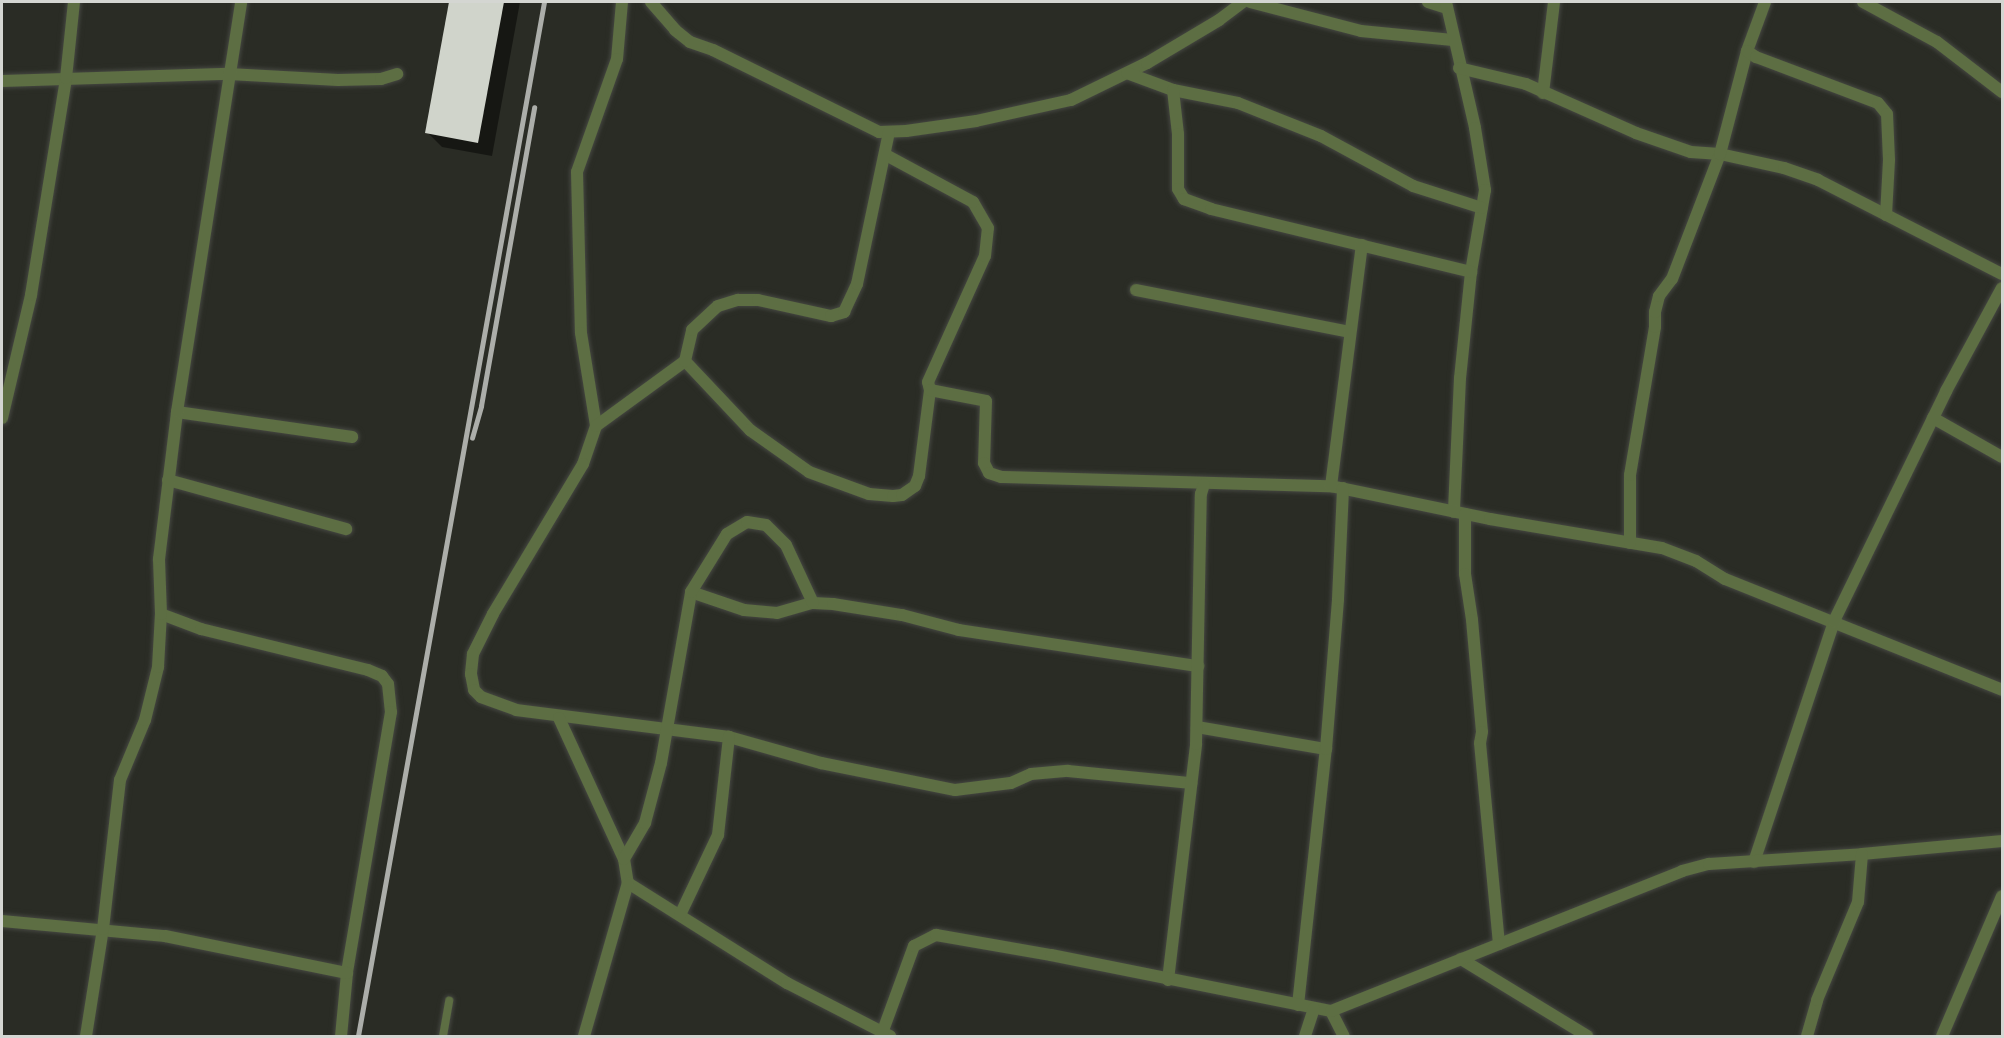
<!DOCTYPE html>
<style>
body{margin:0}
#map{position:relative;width:2004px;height:1038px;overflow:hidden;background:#2a2c25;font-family:"Times New Roman",serif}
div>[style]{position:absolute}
.shadow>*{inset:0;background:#0007}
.building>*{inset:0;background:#d0d4cb}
.roads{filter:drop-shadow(0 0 2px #454741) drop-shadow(0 0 2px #454741)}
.lane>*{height:8px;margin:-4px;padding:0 4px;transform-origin:4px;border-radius:4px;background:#5d6e43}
.street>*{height:12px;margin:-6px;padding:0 6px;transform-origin:6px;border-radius:6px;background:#5d6e43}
.rail>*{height:4.5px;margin:-2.25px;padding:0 2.25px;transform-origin:2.25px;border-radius:2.25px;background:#acaeaa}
span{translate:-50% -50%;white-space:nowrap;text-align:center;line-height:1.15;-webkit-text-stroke:6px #131411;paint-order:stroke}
.frame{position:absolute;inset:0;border:3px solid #d4d6d2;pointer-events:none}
</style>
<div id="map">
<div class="shadow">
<i style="clip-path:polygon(451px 2px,520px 2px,492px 156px,442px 147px,427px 132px)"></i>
</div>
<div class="building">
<i style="clip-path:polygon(449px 2px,504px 2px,478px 143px,425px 133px)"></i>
</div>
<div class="roads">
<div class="lane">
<i style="left:443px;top:1036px;width:36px;rotate:-80deg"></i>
</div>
<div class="street">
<i style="left:622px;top:2px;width:57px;rotate:95deg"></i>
<i style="left:617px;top:59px;width:120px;rotate:109.5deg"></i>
<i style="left:577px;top:172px;width:161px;rotate:88.6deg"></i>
<i style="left:581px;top:333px;width:94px;rotate:80.8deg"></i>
<i style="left:596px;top:426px;width:40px;rotate:108.9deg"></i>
<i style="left:583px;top:464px;width:175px;rotate:121deg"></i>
<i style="left:493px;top:614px;width:45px;rotate:116.6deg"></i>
<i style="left:473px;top:654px;width:20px;rotate:96deg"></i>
<i style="left:471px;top:674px;width:16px;rotate:79deg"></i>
<i style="left:474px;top:690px;width:10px;rotate:45deg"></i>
<i style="left:481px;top:697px;width:37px;rotate:20deg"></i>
<i style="left:516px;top:710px;width:215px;rotate:7.2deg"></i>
<i style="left:729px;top:737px;width:96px;rotate:15.8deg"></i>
<i style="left:821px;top:763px;width:137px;rotate:11.4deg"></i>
<i style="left:955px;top:790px;width:56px;rotate:-7.1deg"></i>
<i style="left:1011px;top:783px;width:22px;rotate:-24deg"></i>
<i style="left:1031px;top:774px;width:37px;rotate:-5deg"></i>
<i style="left:1068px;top:771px;width:124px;rotate:5.6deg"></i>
<i style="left:651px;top:2px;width:37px;rotate:49deg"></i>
<i style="left:675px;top:30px;width:19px;rotate:39deg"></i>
<i style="left:690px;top:42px;width:24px;rotate:19deg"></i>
<i style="left:713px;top:50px;width:185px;rotate:26.3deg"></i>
<i style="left:879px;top:132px;width:27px;rotate:-2deg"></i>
<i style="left:906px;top:131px;width:71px;rotate:-8.1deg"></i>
<i style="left:976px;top:121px;width:97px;rotate:-12.5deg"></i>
<i style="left:1071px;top:100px;width:85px;rotate:-26deg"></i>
<i style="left:1147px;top:63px;width:84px;rotate:-30.8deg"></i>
<i style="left:1219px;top:20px;width:30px;rotate:-37deg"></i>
<i style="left:1250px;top:2px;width:115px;rotate:14.6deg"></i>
<i style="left:1361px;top:31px;width:92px;rotate:5.6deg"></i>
<i style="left:1428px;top:2px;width:19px;rotate:18deg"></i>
<i style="left:1446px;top:2px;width:129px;rotate:77deg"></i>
<i style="left:1475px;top:128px;width:63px;rotate:80.8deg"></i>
<i style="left:1485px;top:190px;width:83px;rotate:99.7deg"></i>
<i style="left:1471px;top:272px;width:107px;rotate:95.9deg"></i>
<i style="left:1460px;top:378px;width:134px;rotate:92.6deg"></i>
<i style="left:1863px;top:2px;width:84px;rotate:28.4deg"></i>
<i style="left:1937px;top:42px;width:82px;rotate:37.6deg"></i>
<i style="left:1747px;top:51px;width:52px;rotate:-69.8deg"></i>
<i style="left:1459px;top:68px;width:69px;rotate:13.4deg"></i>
<i style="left:1526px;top:84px;width:120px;rotate:24deg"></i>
<i style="left:1636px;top:133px;width:58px;rotate:19.1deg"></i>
<i style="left:1691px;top:152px;width:29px;rotate:4deg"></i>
<i style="left:1720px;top:154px;width:66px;rotate:12.3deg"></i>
<i style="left:1784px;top:168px;width:36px;rotate:19deg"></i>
<i style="left:1818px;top:180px;width:207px;rotate:27.1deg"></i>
<i style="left:1127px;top:73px;width:49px;rotate:20.3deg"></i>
<i style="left:1173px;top:90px;width:66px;rotate:11.3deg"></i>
<i style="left:1238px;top:103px;width:89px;rotate:21.7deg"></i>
<i style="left:1321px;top:136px;width:105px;rotate:28.5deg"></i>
<i style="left:1413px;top:186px;width:72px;rotate:17.7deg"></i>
<i style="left:2px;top:81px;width:227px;rotate:-1.8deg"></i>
<i style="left:229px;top:74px;width:109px;rotate:3.2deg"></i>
<i style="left:338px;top:80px;width:43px;rotate:-1.3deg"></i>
<i style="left:381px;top:79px;width:17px;rotate:-17deg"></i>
<i style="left:1173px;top:90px;width:44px;rotate:83.5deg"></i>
<i style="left:1178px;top:134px;width:55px;rotate:90deg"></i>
<i style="left:1178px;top:189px;width:12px;rotate:59deg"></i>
<i style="left:1184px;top:199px;width:29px;rotate:20deg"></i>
<i style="left:1211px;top:209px;width:268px;rotate:13.6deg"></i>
<i style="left:1543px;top:93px;width:92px;rotate:-83.1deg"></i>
<i style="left:1136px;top:290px;width:218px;rotate:11.1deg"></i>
<i style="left:685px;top:361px;width:95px;rotate:46.7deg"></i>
<i style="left:750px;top:430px;width:72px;rotate:35.4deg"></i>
<i style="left:809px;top:472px;width:64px;rotate:20.1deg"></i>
<i style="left:869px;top:494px;width:24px;rotate:5deg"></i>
<i style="left:893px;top:496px;width:9px;rotate:-6deg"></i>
<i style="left:902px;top:495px;width:16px;rotate:-35deg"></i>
<i style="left:915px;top:486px;width:11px;rotate:-68deg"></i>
<i style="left:919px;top:476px;width:87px;rotate:-82.7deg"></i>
<i style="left:930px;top:390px;width:8px;rotate:-104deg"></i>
<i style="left:928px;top:382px;width:138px;rotate:-65.7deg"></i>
<i style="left:985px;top:256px;width:28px;rotate:-84deg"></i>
<i style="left:988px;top:228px;width:30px;rotate:-120deg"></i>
<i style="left:973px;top:202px;width:99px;rotate:-151.6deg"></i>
<i style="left:930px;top:390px;width:57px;rotate:11.1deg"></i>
<i style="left:986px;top:401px;width:62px;rotate:91.8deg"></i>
<i style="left:984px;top:463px;width:11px;rotate:63deg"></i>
<i style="left:989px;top:473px;width:13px;rotate:18deg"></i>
<i style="left:1001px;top:477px;width:330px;rotate:1.6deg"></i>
<i style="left:1331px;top:486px;width:162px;rotate:11.7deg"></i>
<i style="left:1490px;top:519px;width:174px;rotate:9.6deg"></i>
<i style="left:1662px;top:548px;width:36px;rotate:21deg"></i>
<i style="left:1696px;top:561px;width:34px;rotate:32deg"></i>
<i style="left:1725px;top:579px;width:298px;rotate:21.8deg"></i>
<i style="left:177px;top:412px;width:177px;rotate:8.1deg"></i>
<i style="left:2px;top:418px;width:126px;rotate:-76.7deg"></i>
<i style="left:31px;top:295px;width:220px;rotate:-80.8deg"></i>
<i style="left:66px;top:78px;width:76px;rotate:-84deg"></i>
<i style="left:1933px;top:418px;width:79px;rotate:29.5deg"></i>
<i style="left:596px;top:426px;width:110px;rotate:-36.1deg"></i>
<i style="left:685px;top:361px;width:32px;rotate:-77deg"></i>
<i style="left:692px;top:330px;width:35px;rotate:-43deg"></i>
<i style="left:718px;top:306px;width:21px;rotate:-17deg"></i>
<i style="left:738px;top:300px;width:20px"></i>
<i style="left:758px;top:300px;width:75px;rotate:12.4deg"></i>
<i style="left:831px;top:316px;width:14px;rotate:-17deg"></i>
<i style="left:844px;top:312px;width:31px;rotate:-65deg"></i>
<i style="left:857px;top:284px;width:155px;rotate:-78.1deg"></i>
<i style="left:168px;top:480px;width:185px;rotate:15.4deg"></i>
<i style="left:1331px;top:486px;width:243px;rotate:-82.7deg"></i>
<i style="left:1465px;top:514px;width:60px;rotate:90deg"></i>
<i style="left:1465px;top:574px;width:47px;rotate:81.3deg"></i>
<i style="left:1472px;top:620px;width:112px;rotate:84.9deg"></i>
<i style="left:1482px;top:732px;width:11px;rotate:100deg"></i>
<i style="left:1480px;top:743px;width:202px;rotate:84.6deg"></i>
<i style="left:1630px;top:543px;width:68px;rotate:-90deg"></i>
<i style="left:1630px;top:475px;width:150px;rotate:-80.4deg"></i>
<i style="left:1655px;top:327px;width:15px;rotate:-90deg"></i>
<i style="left:1655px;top:312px;width:16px;rotate:-76deg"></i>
<i style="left:1659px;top:296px;width:21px;rotate:-53deg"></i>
<i style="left:1672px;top:279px;width:134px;rotate:-69deg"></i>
<i style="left:1720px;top:154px;width:106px;rotate:-75.3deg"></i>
<i style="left:1747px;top:51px;width:11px;rotate:34deg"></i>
<i style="left:1756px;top:57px;width:130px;rotate:20.7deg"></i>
<i style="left:1878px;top:103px;width:14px;rotate:51deg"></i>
<i style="left:1887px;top:114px;width:46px;rotate:87.5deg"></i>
<i style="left:1889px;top:160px;width:55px;rotate:93.1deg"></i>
<i style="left:691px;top:592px;width:56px;rotate:18.8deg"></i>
<i style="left:744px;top:610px;width:33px;rotate:5deg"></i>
<i style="left:777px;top:613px;width:37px;rotate:-16deg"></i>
<i style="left:813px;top:603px;width:20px;rotate:3deg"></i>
<i style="left:833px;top:604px;width:70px;rotate:9.1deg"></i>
<i style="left:902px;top:615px;width:59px;rotate:14.7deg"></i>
<i style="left:959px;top:630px;width:242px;rotate:8.6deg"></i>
<i style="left:161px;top:614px;width:43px;rotate:20.6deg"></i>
<i style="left:201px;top:629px;width:172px;rotate:13.8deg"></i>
<i style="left:368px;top:670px;width:15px;rotate:23deg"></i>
<i style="left:382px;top:676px;width:10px;rotate:53deg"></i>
<i style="left:388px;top:684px;width:28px;rotate:84deg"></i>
<i style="left:391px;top:712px;width:265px;rotate:99.6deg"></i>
<i style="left:347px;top:973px;width:63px;rotate:95.4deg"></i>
<i style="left:559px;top:718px;width:155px;rotate:65.3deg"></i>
<i style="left:624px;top:859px;width:24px;rotate:81deg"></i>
<i style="left:628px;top:883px;width:188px;rotate:32.2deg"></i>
<i style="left:787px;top:983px;width:116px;rotate:27.2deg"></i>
<i style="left:1197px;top:727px;width:131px;rotate:9.7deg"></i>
<i style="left:624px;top:859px;width:42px;rotate:-59.7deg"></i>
<i style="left:645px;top:823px;width:62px;rotate:-75.1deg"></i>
<i style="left:661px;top:763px;width:174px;rotate:-80deg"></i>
<i style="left:691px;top:592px;width:68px;rotate:-58.2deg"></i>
<i style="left:727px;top:534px;width:23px;rotate:-31deg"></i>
<i style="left:747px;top:522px;width:19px;rotate:9deg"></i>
<i style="left:766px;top:525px;width:28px;rotate:45deg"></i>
<i style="left:786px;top:545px;width:64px;rotate:65deg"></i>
<i style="left:1754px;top:862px;width:254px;rotate:-71.6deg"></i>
<i style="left:1834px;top:621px;width:256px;rotate:-64deg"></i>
<i style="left:1946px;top:391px;width:117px;rotate:-61.5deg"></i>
<i style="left:680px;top:915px;width:89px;rotate:-64.6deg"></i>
<i style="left:718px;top:835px;width:99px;rotate:-83.6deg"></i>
<i style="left:2px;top:921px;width:164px;rotate:5.3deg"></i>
<i style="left:165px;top:936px;width:186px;rotate:11.5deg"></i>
<i style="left:1461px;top:959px;width:148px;rotate:31.4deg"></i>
<i style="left:1168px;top:980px;width:238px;rotate:-83.2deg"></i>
<i style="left:1196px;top:744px;width:250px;rotate:-88.9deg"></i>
<i style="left:1201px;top:494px;width:10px;rotate:-73deg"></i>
<i style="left:1298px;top:1005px;width:258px;rotate:-83.8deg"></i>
<i style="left:1326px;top:749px;width:150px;rotate:-85.4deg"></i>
<i style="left:1338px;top:599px;width:111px;rotate:-87.4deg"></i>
<i style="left:1331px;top:1011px;width:28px;rotate:63deg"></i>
<i style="left:86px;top:1036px;width:108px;rotate:-81deg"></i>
<i style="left:103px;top:929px;width:150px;rotate:-83.5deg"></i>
<i style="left:120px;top:780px;width:65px;rotate:-67.4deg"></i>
<i style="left:145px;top:720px;width:55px;rotate:-76.2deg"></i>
<i style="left:158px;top:667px;width:53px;rotate:-86.8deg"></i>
<i style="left:161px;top:614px;width:55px;rotate:-92.1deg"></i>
<i style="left:159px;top:559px;width:148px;rotate:-83deg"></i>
<i style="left:177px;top:412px;width:415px;rotate:-81.1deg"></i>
<i style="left:584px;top:1036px;width:159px;rotate:-74deg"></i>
<i style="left:881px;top:1036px;width:96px;rotate:-69.9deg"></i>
<i style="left:914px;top:946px;width:25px;rotate:-27deg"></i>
<i style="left:936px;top:935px;width:117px;rotate:9.9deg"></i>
<i style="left:1051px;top:955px;width:286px;rotate:11.3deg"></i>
<i style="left:1331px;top:1011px;width:378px;rotate:-21.7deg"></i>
<i style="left:1682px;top:871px;width:28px;rotate:-15deg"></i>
<i style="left:1709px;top:864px;width:153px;rotate:-3.7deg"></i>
<i style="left:1862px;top:854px;width:141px;rotate:-5.3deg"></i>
<i style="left:1305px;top:1036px;width:29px;rotate:-72deg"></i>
<i style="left:1807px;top:1036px;width:37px;rotate:-74deg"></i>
<i style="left:1817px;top:1000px;width:106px;rotate:-67.3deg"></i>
<i style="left:1858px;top:902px;width:48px;rotate:-85.2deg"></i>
<i style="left:1942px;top:1036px;width:152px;rotate:-66.8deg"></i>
</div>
</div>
<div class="rail">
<i style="left:472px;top:438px;width:33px;rotate:-74deg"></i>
<i style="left:481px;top:406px;width:303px;rotate:-79.9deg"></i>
<i style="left:358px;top:1036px;width:1051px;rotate:-79.8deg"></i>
</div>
<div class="frame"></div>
</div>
